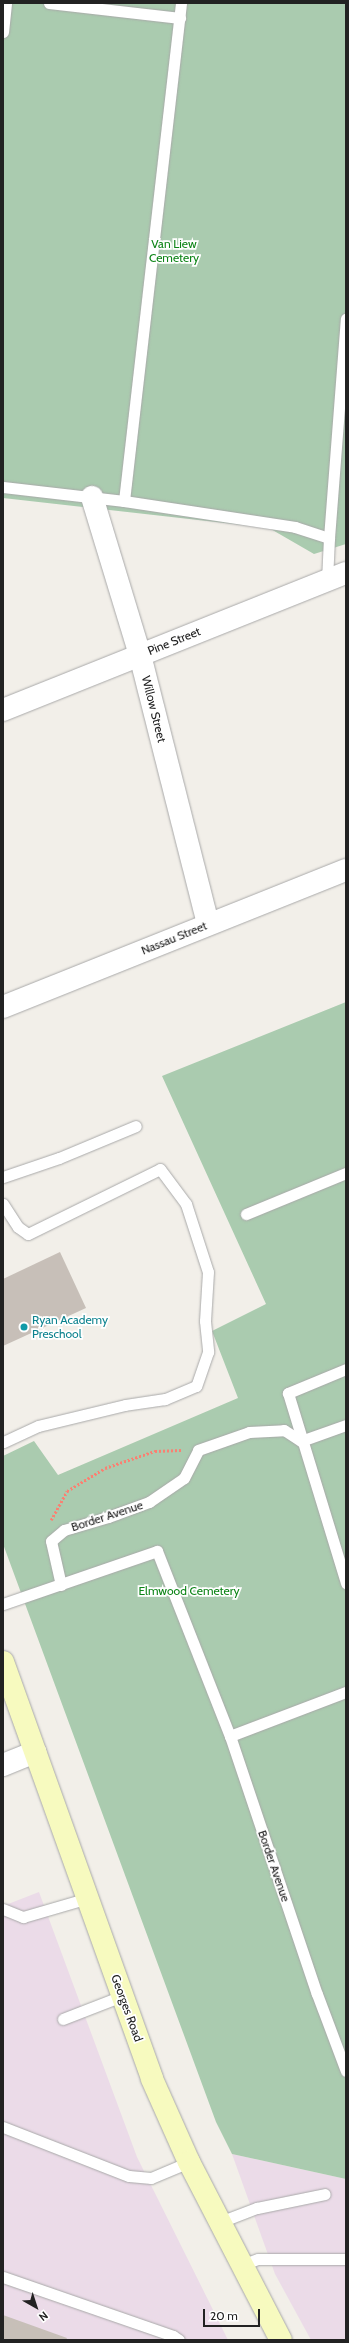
<!DOCTYPE html>
<style>
body{margin:0}
#map{position:relative;width:349px;height:2343px;overflow:hidden;background:#f2efe9;font-family:Cabin,sans-serif}
div>[style]{position:absolute}
.industrial>*{inset:0;background:#ebdbe8}
.cemetery>*{inset:0;background:#aacbaf}
.building>*{inset:0;background:#c7bfb8}
.path>*{height:2.5px;margin-top:-1.25px;transform-origin:0;background:repeating-linear-gradient(90deg,#fa8072 0 2px,transparent 0 4px)}
.roads{filter:drop-shadow(0 0 1px #a9a9a9) drop-shadow(0 0 1px #a9a9a9)}
.lane>*{height:11px;margin:-5.5px;padding:0 5.5px;transform-origin:5.5px;border-radius:5.5px;background:#fff}
.street>*{height:22px;margin:-11px;padding:0 11px;transform-origin:11px;border-radius:11px;background:#fff}
.secondary>*{height:22px;margin:-11px;padding:0 11px;transform-origin:11px;border-radius:11px;background:#f7fabf}
.dots>*{width:11px;height:11px;translate:-50% -50%;box-sizing:border-box;border:2px solid #fff;border-radius:50%}
span{translate:-50% -50%;white-space:nowrap;text-align:center;line-height:1.15;-webkit-text-stroke:3.5px #fff;paint-order:stroke}
.park-label{font-size:12px;color:#0c8416}
.street-label{font-size:12px;color:#222}
.culture-label{font-size:12px;color:#0d838f}
.left{translate:0 -50%;text-align:left}
.frame{position:absolute;inset:0;border:4px solid #222;pointer-events:none}
.north{position:absolute;left:16px;top:2287px;width:40px;height:40px;-webkit-text-stroke:3px #fff;paint-order:stroke;rotate:141deg;font-size:11px;font-weight:700;line-height:16px;text-align:center;color:#222}
.north::after{content:'';display:block;margin:auto;width:14px;height:18px;background:#222;clip-path:polygon(50% 0,100% 100%,50% 72%,0 100%)}
.scale{position:absolute;left:203px;top:2309px;width:57px;height:18px;box-sizing:border-box;border:2px solid #222;border-top:0;padding-left:5px;font-size:12px;line-height:14px;white-space:nowrap;color:#222;-webkit-text-stroke:3px #fff;paint-order:stroke}
</style>
<div id="map">
<div class="industrial">
<i style="clip-path:polygon(39px 1892px,137px 2157px,228px 2340px,3px 2340px,3px 1906px)"></i>
<i style="clip-path:polygon(232px 2154px,346px 2179px,346px 2340px,311px 2340px,275px 2274px)"></i>
</div>
<div class="cemetery">
<i style="clip-path:polygon(3px 3px,346px 3px,346px 544px,314px 554px,269px 528px,3px 498px)"></i>
<i style="clip-path:polygon(346px 1002px,346px 2179px,232px 2154px,216px 2122px,3px 1544px,3px 1456px,34px 1441px,58px 1475px,238px 1398px,212px 1331px,266px 1304px,162px 1076px)"></i>
</div>
<div class="building">
<i style="clip-path:polygon(60px 1252px,86px 1308px,3px 1346px,3px 1279px)"></i>
<i style="clip-path:polygon(3px 2315px,67px 2338px,66px 2340px,3px 2340px)"></i>
</div>
<div class="path">
<i style="left:51px;top:1520px;width:33px;rotate:-61deg"></i>
<i style="left:67px;top:1491px;width:44px;rotate:-31.2deg"></i>
<i style="left:105px;top:1468px;width:53px;rotate:-18.8deg"></i>
<i style="left:155px;top:1451px;width:26px;rotate:-2deg"></i>
</div>
<div class="roads">
<div class="lane">
<i style="left:49px;top:3px;width:132px;rotate:6.5deg"></i>
<i style="left:3px;top:32px;width:29px;rotate:-84deg"></i>
<i style="left:3px;top:487px;width:122px;rotate:6.6deg"></i>
<i style="left:124px;top:501px;width:173px;rotate:8.6deg"></i>
<i style="left:295px;top:527px;width:36px;rotate:18deg"></i>
<i style="left:329px;top:538px;width:42px;rotate:92.7deg"></i>
<i style="left:124px;top:501px;width:501px;rotate:-83.47deg"></i>
<i style="left:329px;top:538px;width:220px;rotate:-85.6deg"></i>
<i style="left:3px;top:1177px;width:59px;rotate:-18.7deg"></i>
<i style="left:59px;top:1158px;width:83px;rotate:-22.6deg"></i>
<i style="left:3px;top:1204px;width:27px;rotate:57deg"></i>
<i style="left:18px;top:1227px;width:12px;rotate:35deg"></i>
<i style="left:28px;top:1234px;width:147px;rotate:-26.2deg"></i>
<i style="left:160px;top:1169px;width:44px;rotate:53.4deg"></i>
<i style="left:186px;top:1204px;width:71px;rotate:72.1deg"></i>
<i style="left:208px;top:1272px;width:49px;rotate:93.5deg"></i>
<i style="left:205px;top:1321px;width:31px;rotate:84deg"></i>
<i style="left:208px;top:1352px;width:36px;rotate:109deg"></i>
<i style="left:196px;top:1386px;width:34px;rotate:157deg"></i>
<i style="left:165px;top:1399px;width:40px;rotate:171.5deg"></i>
<i style="left:125px;top:1405px;width:89px;rotate:166.4deg"></i>
<i style="left:38px;top:1426px;width:38px;rotate:155deg"></i>
<i style="left:246px;top:1214px;width:108px;rotate:-22.3deg"></i>
<i style="left:346px;top:1369px;width:63px;rotate:157.5deg"></i>
<i style="left:288px;top:1393px;width:199px;rotate:73deg"></i>
<i style="left:61px;top:1585px;width:45px;rotate:-102.8deg"></i>
<i style="left:51px;top:1541px;width:17px;rotate:-40deg"></i>
<i style="left:64px;top:1530px;width:46px;rotate:-16.5deg"></i>
<i style="left:108px;top:1517px;width:44px;rotate:-20.1deg"></i>
<i style="left:149px;top:1502px;width:42px;rotate:-34.4deg"></i>
<i style="left:184px;top:1478px;width:31px;rotate:-63deg"></i>
<i style="left:198px;top:1450px;width:54px;rotate:-19.4deg"></i>
<i style="left:249px;top:1432px;width:35px;rotate:-3deg"></i>
<i style="left:284px;top:1430px;width:20px;rotate:33deg"></i>
<i style="left:301px;top:1441px;width:48px;rotate:-19.6deg"></i>
<i style="left:3px;top:1604px;width:163px;rotate:-19deg"></i>
<i style="left:157px;top:1551px;width:199px;rotate:68.5deg"></i>
<i style="left:230px;top:1736px;width:272px;rotate:71.4deg"></i>
<i style="left:317px;top:1994px;width:82px;rotate:69.4deg"></i>
<i style="left:230px;top:1736px;width:124px;rotate:-20.8deg"></i>
<i style="left:3px;top:1909px;width:22px;rotate:22deg"></i>
<i style="left:23px;top:1917px;width:68px;rotate:-16.3deg"></i>
<i style="left:63px;top:2019px;width:63px;rotate:-21.3deg"></i>
<i style="left:3px;top:2127px;width:135px;rotate:21.3deg"></i>
<i style="left:129px;top:2176px;width:22px;rotate:5deg"></i>
<i style="left:151px;top:2178px;width:41px;rotate:-22.8deg"></i>
<i style="left:220px;top:2222px;width:40px;rotate:-21deg"></i>
<i style="left:257px;top:2208px;width:69px;rotate:-11.6deg"></i>
<i style="left:242px;top:2265px;width:17px;rotate:-21deg"></i>
<i style="left:258px;top:2259px;width:88px"></i>
<i style="left:3px;top:2277px;width:180px;rotate:19.1deg"></i>
<i style="left:173px;top:2336px;width:7px;rotate:34deg"></i>
</div>
<div class="street">
<i style="left:92px;top:497px;width:165px;rotate:73.1deg"></i>
<i style="left:140px;top:655px;width:277px;rotate:75.8deg"></i>
<i style="left:3px;top:710px;width:369px;rotate:-21.8deg"></i>
<i style="left:3px;top:1007px;width:369px;rotate:-21.8deg"></i>
<i style="left:3px;top:1765px;width:35px;rotate:-22deg"></i>
</div>
<div class="secondary">
<i style="left:3px;top:1662px;width:443px;rotate:70.3deg"></i>
<i style="left:152px;top:2079px;width:91px;rotate:66deg"></i>
<i style="left:189px;top:2162px;width:200px;rotate:62.7deg"></i>
</div>
</div>
<div class="dots">
<i style="left:24px;top:1327px;background:#0f9aa8"></i>
</div>
<div class="park-label">
<span style="left:174px;top:251px">Van Liew<br>Cemetery</span>
<span style="left:189px;top:1591px">Elmwood Cemetery</span>
</div>
<div class="street-label">
<span style="left:174px;top:641px;rotate:-22deg">Pine Street</span>
<span style="left:154px;top:709px;rotate:76deg">Willow Street</span>
<span style="left:174px;top:938px;rotate:-22deg">Nassau Street</span>
<span style="left:107px;top:1516px;rotate:-18deg">Border Avenue</span>
<span style="left:274px;top:1866px;rotate:71deg">Border Avenue</span>
<span style="left:127px;top:2008px;rotate:70deg">Georges Road</span>
</div>
<div class="culture-label">
<span class="left" style="left:32px;top:1327px">Ryan Academy<br>Preschool</span>
</div>
<div class="frame"></div>
<div class="north">N</div>
<div class="scale">20 m</div>
</div>
